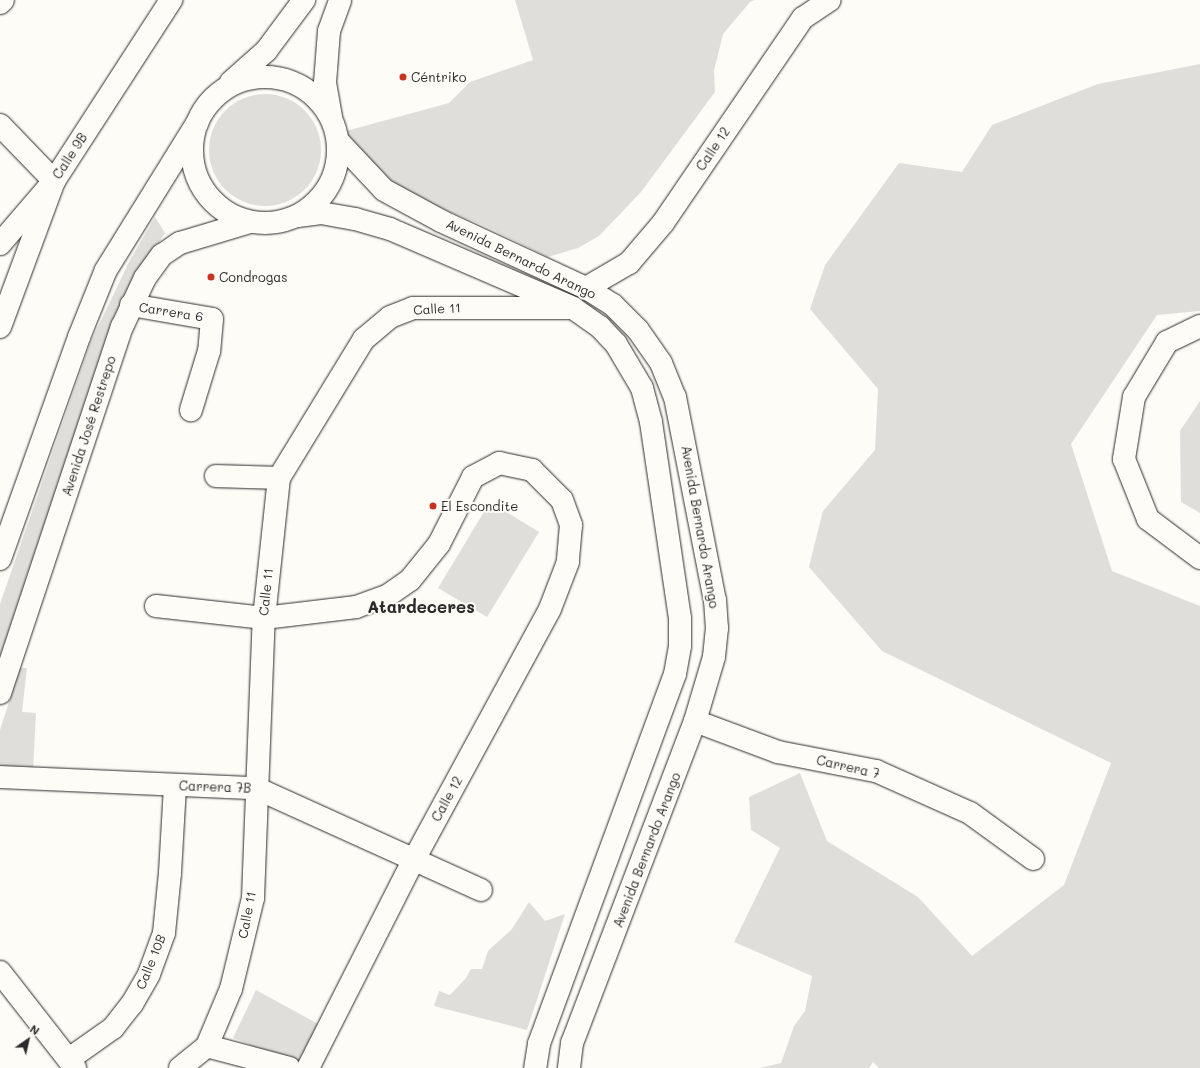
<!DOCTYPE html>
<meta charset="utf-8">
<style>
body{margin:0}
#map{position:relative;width:1200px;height:1068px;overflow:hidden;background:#fdfcf7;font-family:Mali,sans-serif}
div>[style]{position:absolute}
.green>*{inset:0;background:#dfdeda}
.round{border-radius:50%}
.roads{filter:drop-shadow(0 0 1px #2b2b2b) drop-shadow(0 0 1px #2b2b2b)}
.minor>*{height:22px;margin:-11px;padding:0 11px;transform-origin:11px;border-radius:11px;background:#fdfcf7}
.tertiary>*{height:22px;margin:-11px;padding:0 11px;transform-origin:11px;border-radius:11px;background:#fdfcf7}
.secondary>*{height:22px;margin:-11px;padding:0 11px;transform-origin:11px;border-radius:11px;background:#fdfcf7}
.secondary>.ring{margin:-11px;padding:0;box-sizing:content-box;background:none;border:22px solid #fdfcf7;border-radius:50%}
.dots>*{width:11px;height:11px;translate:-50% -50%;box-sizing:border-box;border:2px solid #fdfcf7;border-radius:50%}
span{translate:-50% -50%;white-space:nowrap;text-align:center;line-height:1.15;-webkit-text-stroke:4px #fdfcf7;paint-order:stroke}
.poi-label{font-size:13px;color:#2b2b2b}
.left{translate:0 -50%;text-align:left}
.street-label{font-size:13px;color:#2b2b2b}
.district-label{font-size:17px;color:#2b2b2b;font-weight:700}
.north{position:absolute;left:8px;top:1020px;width:40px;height:40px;-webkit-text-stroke:3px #fdfcf7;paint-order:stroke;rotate:34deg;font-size:11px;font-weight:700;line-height:16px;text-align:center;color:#2b2b2b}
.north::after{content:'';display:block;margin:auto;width:14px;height:18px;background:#2b2b2b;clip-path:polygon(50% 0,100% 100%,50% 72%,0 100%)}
</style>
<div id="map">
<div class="green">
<i style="clip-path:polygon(515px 0,755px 0,750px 2px,723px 34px,714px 71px,715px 92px,641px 192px,599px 236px,578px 248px,548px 257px,482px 225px,399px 191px,351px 143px,346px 131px,449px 103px,470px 82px,533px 60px)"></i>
<i style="clip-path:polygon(1200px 64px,1200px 311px,1157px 315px,1071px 444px,1112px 571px,1200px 606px,1200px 1068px,879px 1068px,873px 1062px,869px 1068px,760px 1068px,781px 1063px,794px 1026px,805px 1011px,812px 976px,734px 942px,780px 848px,751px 830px,749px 797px,800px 773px,827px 841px,918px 897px,972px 956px,1064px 885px,1111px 763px,882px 651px,809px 567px,823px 511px,875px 450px,878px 389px,810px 309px,825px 265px,899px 163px,962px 172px,992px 125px,1098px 84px)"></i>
<i class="round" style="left:209px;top:94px;width:112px;height:112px"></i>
<i style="clip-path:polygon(155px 217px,165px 233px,140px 271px,113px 325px,0 657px,0 604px,91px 341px,130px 260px)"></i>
<i style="clip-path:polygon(1200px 401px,1200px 513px,1181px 502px,1180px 431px)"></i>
<i style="clip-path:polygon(490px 502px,539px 532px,487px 617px,438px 588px)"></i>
<i style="clip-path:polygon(20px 668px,27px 668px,22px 712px,36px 713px,33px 771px,0 769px,0 730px)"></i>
<i style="clip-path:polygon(529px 902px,545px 921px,565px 914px,527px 1030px,434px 1006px,439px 991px,450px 995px,466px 978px,471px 969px,482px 969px,488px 951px,512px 929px)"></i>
<i style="clip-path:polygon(256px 990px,320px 1025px,300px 1065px,233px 1038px)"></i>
</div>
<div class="roads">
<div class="minor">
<i style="left:0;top:125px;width:78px;rotate:46deg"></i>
<i style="left:54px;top:181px;width:83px;rotate:130.6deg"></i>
<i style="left:586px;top:288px;width:50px;rotate:-30.2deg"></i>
<i style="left:629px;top:263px;width:52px;rotate:-49.6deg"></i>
<i style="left:663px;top:223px;width:248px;rotate:-55.7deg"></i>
<i style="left:803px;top:18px;width:32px;rotate:-34deg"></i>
<i style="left:131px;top:305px;width:82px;rotate:9.8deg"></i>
<i style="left:212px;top:319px;width:32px;rotate:95deg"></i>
<i style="left:209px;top:351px;width:62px;rotate:107deg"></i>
<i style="left:1200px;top:326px;width:37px;rotate:154deg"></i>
<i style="left:1167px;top:342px;width:64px;rotate:121deg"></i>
<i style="left:1134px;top:397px;width:63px;rotate:99.2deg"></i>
<i style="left:1124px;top:459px;width:65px;rotate:68.2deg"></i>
<i style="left:1148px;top:519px;width:65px;rotate:36.9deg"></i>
<i style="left:0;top:327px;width:156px;rotate:-69.7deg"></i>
<i style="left:54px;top:181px;width:216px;rotate:-57.1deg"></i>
<i style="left:216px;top:476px;width:63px;rotate:1.8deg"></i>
<i style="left:156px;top:606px;width:109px;rotate:6.3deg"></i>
<i style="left:264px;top:618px;width:93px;rotate:-6.8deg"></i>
<i style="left:356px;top:607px;width:33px;rotate:-20deg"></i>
<i style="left:387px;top:596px;width:28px;rotate:-35deg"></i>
<i style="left:410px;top:580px;width:46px;rotate:-51.1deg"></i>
<i style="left:439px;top:544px;width:75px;rotate:-63.1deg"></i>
<i style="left:473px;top:477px;width:30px;rotate:-28deg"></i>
<i style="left:499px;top:463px;width:34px;rotate:12deg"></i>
<i style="left:532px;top:470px;width:42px;rotate:45deg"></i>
<i style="left:562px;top:500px;width:27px;rotate:70deg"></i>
<i style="left:571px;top:525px;width:37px;rotate:95deg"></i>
<i style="left:568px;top:562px;width:50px;rotate:111deg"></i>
<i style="left:550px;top:609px;width:285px;rotate:118.5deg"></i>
<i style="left:414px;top:859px;width:234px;rotate:116.9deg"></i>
<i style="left:695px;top:721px;width:89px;rotate:20.5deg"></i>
<i style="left:778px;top:752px;width:100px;rotate:11deg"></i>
<i style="left:876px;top:771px;width:103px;rotate:24.1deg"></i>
<i style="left:970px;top:813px;width:78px;rotate:36.1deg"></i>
<i style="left:0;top:777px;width:256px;rotate:2.5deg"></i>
<i style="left:256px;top:788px;width:247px;rotate:24.4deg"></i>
<i style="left:0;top:972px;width:122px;rotate:52deg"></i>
<i style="left:207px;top:1046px;width:85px;rotate:15deg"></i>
<i style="left:69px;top:1059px;width:54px;rotate:-35.2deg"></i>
<i style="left:113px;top:1028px;width:31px;rotate:-52deg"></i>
<i style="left:132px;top:1004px;width:34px;rotate:-60deg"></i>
<i style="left:149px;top:974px;width:44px;rotate:-69.9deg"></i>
<i style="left:164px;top:933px;width:60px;rotate:-84.3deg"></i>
<i style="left:170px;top:873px;width:87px;rotate:-86.7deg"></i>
<i style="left:180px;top:1068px;width:35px;rotate:-39deg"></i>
<i style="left:207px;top:1046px;width:62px;rotate:-67.2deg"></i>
<i style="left:231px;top:989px;width:94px;rotate:-76.4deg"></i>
<i style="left:253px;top:898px;width:280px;rotate:-87.8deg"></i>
<i style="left:264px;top:618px;width:141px;rotate:-83.9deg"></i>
<i style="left:279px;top:478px;width:163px;rotate:-58.6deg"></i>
<i style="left:364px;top:339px;width:34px;rotate:-40deg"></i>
<i style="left:390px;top:317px;width:25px;rotate:-21deg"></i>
<i style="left:413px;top:308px;width:160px"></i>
</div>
<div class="tertiary">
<i style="left:0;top:3px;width:4px;rotate:-45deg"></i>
</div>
<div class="secondary">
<i class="ring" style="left:192px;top:77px;width:124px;height:124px"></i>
<i style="left:231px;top:82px;width:47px;rotate:-41.5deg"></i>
<i style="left:266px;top:51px;width:64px;rotate:-53.3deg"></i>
<i style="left:331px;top:117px;width:35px;rotate:-100deg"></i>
<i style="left:325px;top:83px;width:52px;rotate:-85.6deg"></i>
<i style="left:329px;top:31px;width:33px;rotate:-70deg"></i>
<i style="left:338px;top:141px;width:67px;rotate:46.8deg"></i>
<i style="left:384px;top:190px;width:65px;rotate:28.5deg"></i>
<i style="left:441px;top:221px;width:160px;rotate:24.8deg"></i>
<i style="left:586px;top:288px;width:32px;rotate:32deg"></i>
<i style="left:613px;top:305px;width:35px;rotate:45deg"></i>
<i style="left:638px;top:330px;width:40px;rotate:55.1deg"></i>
<i style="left:661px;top:363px;width:37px;rotate:68deg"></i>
<i style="left:675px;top:397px;width:207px;rotate:78.9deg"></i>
<i style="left:715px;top:600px;width:28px;rotate:86deg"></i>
<i style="left:717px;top:628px;width:29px;rotate:96deg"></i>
<i style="left:714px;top:657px;width:67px;rotate:106.5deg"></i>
<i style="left:695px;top:721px;width:345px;rotate:110.9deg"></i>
<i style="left:572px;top:1043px;width:25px;rotate:97deg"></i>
<i style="left:298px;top:216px;width:23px;rotate:-7deg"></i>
<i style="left:321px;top:213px;width:35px;rotate:10deg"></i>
<i style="left:355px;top:219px;width:36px;rotate:16deg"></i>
<i style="left:390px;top:229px;width:199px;rotate:23.3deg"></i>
<i style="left:573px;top:308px;width:33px;rotate:35deg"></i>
<i style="left:600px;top:327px;width:23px;rotate:47deg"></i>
<i style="left:616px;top:344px;width:51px;rotate:59.4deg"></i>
<i style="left:642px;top:388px;width:35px;rotate:75deg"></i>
<i style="left:651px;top:422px;width:198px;rotate:81.6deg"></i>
<i style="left:680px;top:618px;width:28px;rotate:90deg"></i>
<i style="left:680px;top:646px;width:28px;rotate:100deg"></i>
<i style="left:675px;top:674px;width:394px;rotate:110.2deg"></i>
<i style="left:539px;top:1044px;width:24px;rotate:99deg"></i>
<i style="left:0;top:559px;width:236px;rotate:-70.4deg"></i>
<i style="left:79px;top:337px;width:72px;rotate:-68.1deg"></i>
<i style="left:106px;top:270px;width:173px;rotate:-58.2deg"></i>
<i style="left:0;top:693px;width:386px;rotate:-71.6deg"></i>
<i style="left:122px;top:327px;width:54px;rotate:-64.9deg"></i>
<i style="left:145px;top:278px;width:29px;rotate:-54deg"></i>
<i style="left:162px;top:255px;width:22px;rotate:-34deg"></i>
<i style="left:180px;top:243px;width:73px;rotate:-16.7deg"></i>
</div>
</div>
<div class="dots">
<i style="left:403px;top:77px;background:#c8321e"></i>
<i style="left:211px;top:277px;background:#c8321e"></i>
<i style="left:433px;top:506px;background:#c8321e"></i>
</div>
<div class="poi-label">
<span class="left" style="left:411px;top:77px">Céntriko</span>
<span class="left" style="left:219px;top:277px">Condrogas</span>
<span class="left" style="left:441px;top:506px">El Escondite</span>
</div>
<div class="street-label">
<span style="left:713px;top:149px;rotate:-56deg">Calle 12</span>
<span style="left:70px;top:156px;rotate:-57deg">Calle 9B</span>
<span style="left:521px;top:259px;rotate:26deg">Avenida Bernardo Arango</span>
<span style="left:437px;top:309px;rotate:-3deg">Calle 11</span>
<span style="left:171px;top:312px;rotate:9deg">Carrera 6</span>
<span style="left:89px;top:426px;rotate:-72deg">Avenida José Restrepo</span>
<span style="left:700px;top:527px;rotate:80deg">Avenida Bernardo Arango</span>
<span style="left:266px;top:592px;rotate:-84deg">Calle 11</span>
<span style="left:848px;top:767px;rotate:13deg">Carrera 7</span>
<span style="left:215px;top:787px;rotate:2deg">Carrera 7B</span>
<span style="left:447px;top:799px;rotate:-61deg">Calle 12</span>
<span style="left:647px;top:850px;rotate:-69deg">Avenida Bernardo Arango</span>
<span style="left:247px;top:915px;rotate:-79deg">Calle 11</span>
<span style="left:151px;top:962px;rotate:-68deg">Calle 10B</span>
</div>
<div class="district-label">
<span style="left:421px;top:607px">Atardeceres</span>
</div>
<div class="north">N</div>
</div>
